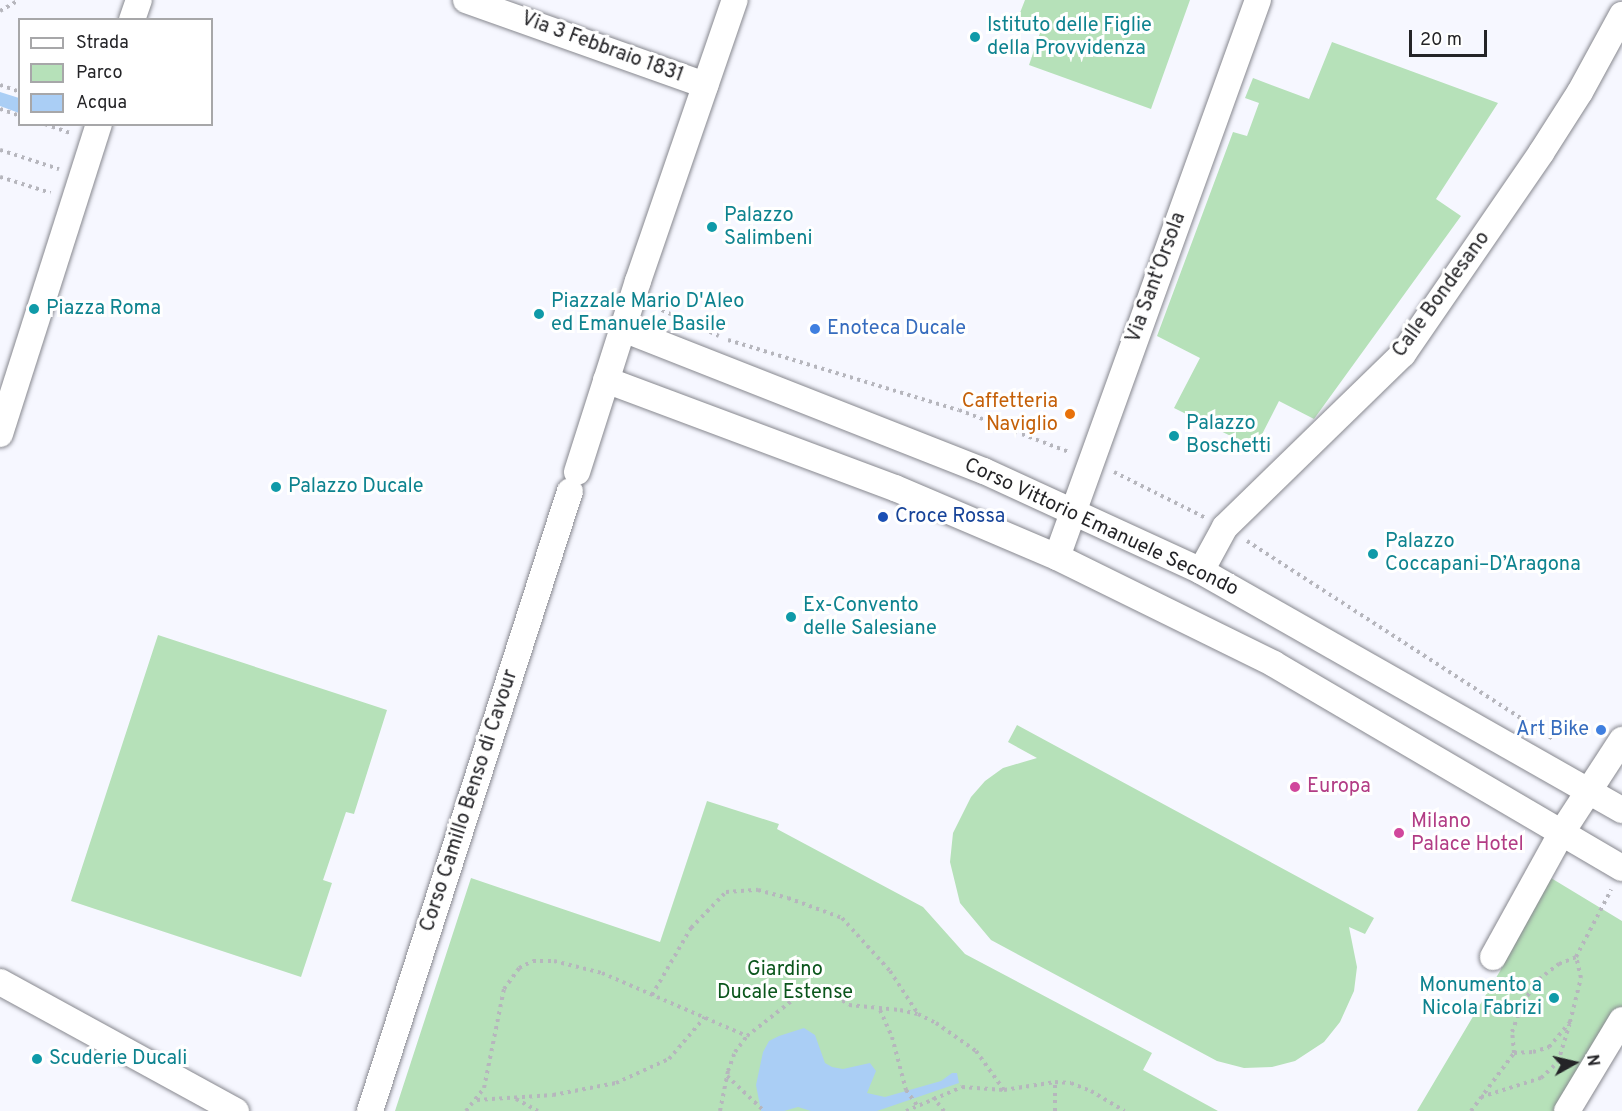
<!DOCTYPE html>
<meta charset="utf-8">
<style>
body{margin:0}
#map{position:relative;width:1622px;height:1111px;overflow:hidden;background:#f6f7ff;font-family:Overpass,sans-serif}
div>[style]{position:absolute}
.green>*{inset:0;background:#b6e1b9}
.water>*{inset:0;background:#aacef5}
.path>*{height:4px;margin-top:-2px;transform-origin:0;background:repeating-linear-gradient(90deg,#b6b6bd 0 3px,transparent 0 7.5px)}
.roads{filter:drop-shadow(0 0 2px #87888f) drop-shadow(0 0 2px #87888f)}
.street>*{height:26px;margin:-13px;padding:0 13px;transform-origin:13px;border-radius:13px;background:#fff}
.dots>*{width:16px;height:16px;translate:-50% -50%;box-sizing:border-box;border:3px solid #fff;border-radius:50%}
span{translate:-50% -50%;white-space:nowrap;text-align:center;line-height:1.15;-webkit-text-stroke:6px #fff;paint-order:stroke}
.culture-label{font-size:20px;color:#0d838f}
.left{translate:0 -50%;text-align:left}
.right{translate:-100% -50%;text-align:right}
.street-label{font-size:20px;color:#242427}
.shop-label{font-size:20px;color:#366cbe}
.food-label{font-size:20px;color:#c56008}
.transit-label{font-size:20px;color:#164399}
.hotel-label{font-size:20px;color:#b23c85}
.park-label{font-size:20px;color:#0b561c}
.legend{position:absolute;left:18px;top:18px;width:195px;height:108px;box-sizing:border-box;background:#fff;border:2px solid #a7a7a9;margin:0;padding:8px 10px;list-style:none;font-size:18px;color:#242427}
.legend li{display:flex;align-items:center;gap:12px;height:30px}
.legend b{width:30px;border:2px solid #a7a7a9}
.north{position:absolute;left:1544px;top:1033px;width:60px;height:60px;-webkit-text-stroke:4px #fff;paint-order:stroke;rotate:82deg;font-size:16px;font-weight:700;line-height:24px;text-align:center;color:#242427}
.north::after{content:'';display:block;margin:auto;width:21px;height:27px;background:#242427;clip-path:polygon(50% 0,100% 100%,50% 72%,0 100%)}
.scale{position:absolute;left:1409px;top:30px;width:78px;height:27px;box-sizing:border-box;border:3px solid #242427;border-top:0;padding-left:8px;font-size:18px;line-height:21px;white-space:nowrap;color:#242427;-webkit-text-stroke:4px #fff;paint-order:stroke}
</style>
<div id="map">
<div class="green">
<i style="clip-path:polygon(1025px 0,1190px 0,1151px 109px,1029px 65px,1040px 33px,1016px 23px)"></i>
<i style="clip-path:polygon(1332px 42px,1498px 103px,1436px 199px,1461px 216px,1314px 419px,1279px 401px,1255px 448px,1174px 408px,1200px 358px,1157px 336px,1233px 132px,1247px 136px,1259px 103px,1245px 98px,1253px 78px,1309px 99px)"></i>
<i style="clip-path:polygon(158px 635px,387px 710px,354px 814px,346px 812px,323px 880px,332px 883px,301px 977px,71px 901px)"></i>
<i style="clip-path:polygon(1017px 725px,1374px 918px,1365px 934px,1349px 927px,1357px 967px,1354px 991px,1340px 1022px,1324px 1042px,1295px 1061px,1272px 1067px,1244px 1068px,1217px 1061px,991px 940px,960px 903px,950px 862px,953px 833px,971px 797px,985px 781px,1003px 768px,1037px 758px,1008px 742px)"></i>
<i style="clip-path:polygon(707px 801px,779px 824px,777px 829px,923px 907px,965px 954px,1152px 1053px,1143px 1070px,1218px 1111px,395px 1111px,471px 878px,660px 942px)"></i>
<i style="clip-path:polygon(1551px 878px,1622px 921px,1622px 1006px,1559px 1111px,1417px 1111px,1500px 971px)"></i>
</div>
<div class="water">
<i style="clip-path:polygon(0 92px,19px 98px,19px 113px,0 106px)"></i>
<i style="clip-path:polygon(804px 1028px,815px 1035px,825px 1063px,832px 1067px,843px 1069px,870px 1063px,876px 1071px,867px 1093px,885px 1097px,941px 1081px,952px 1073px,957px 1073px,959px 1083px,877px 1111px,811px 1111px,798px 1107px,784px 1111px,761px 1111px,756px 1085px,763px 1052px,769px 1041px,779px 1036px)"></i>
</div>
<div class="path">
<i style="left:0;top:11px;width:22px;rotate:-30deg"></i>
<i style="left:0;top:85px;width:21px;rotate:19deg"></i>
<i style="left:0;top:109px;width:21px;rotate:19deg"></i>
<i style="left:45px;top:124px;width:27px;rotate:20deg"></i>
<i style="left:0;top:150px;width:62px;rotate:17.9deg"></i>
<i style="left:0;top:177px;width:53px;rotate:17.4deg"></i>
<i style="left:655px;top:307px;width:70px;rotate:24.4deg"></i>
<i style="left:728px;top:340px;width:241px;rotate:16.9deg"></i>
<i style="left:959px;top:410px;width:118px;rotate:20.9deg"></i>
<i style="left:1114px;top:472px;width:101px;rotate:26.6deg"></i>
<i style="left:1247px;top:541px;width:364px;rotate:32.9deg"></i>
<i style="left:652px;top:995px;width:78px;rotate:-59.8deg"></i>
<i style="left:691px;top:928px;width:50px;rotate:-45.8deg"></i>
<i style="left:726px;top:892px;width:32px;rotate:-4deg"></i>
<i style="left:758px;top:890px;width:31px;rotate:15deg"></i>
<i style="left:788px;top:898px;width:58px;rotate:20.3deg"></i>
<i style="left:842px;top:918px;width:72px;rotate:47.8deg"></i>
<i style="left:890px;top:971px;width:51px;rotate:56.9deg"></i>
<i style="left:880px;top:1010px;width:30px;rotate:66deg"></i>
<i style="left:892px;top:1037px;width:55px;rotate:75.2deg"></i>
<i style="left:906px;top:1090px;width:19px;rotate:54deg"></i>
<i style="left:1514px;top:1053px;width:19px;rotate:-3deg"></i>
<i style="left:1533px;top:1052px;width:17px;rotate:-17deg"></i>
<i style="left:1549px;top:1047px;width:33px;rotate:-50deg"></i>
<i style="left:1570px;top:1022px;width:45px;rotate:-76deg"></i>
<i style="left:1581px;top:978px;width:22px;rotate:-103deg"></i>
<i style="left:727px;top:1076px;width:51px;rotate:43.4deg"></i>
<i style="left:933px;top:1097px;width:18px;rotate:52deg"></i>
<i style="left:1481px;top:1097px;width:63px;rotate:-17.6deg"></i>
<i style="left:1541px;top:1078px;width:23px;rotate:-43deg"></i>
<i style="left:1558px;top:1062px;width:39px;rotate:-73deg"></i>
<i style="left:516px;top:1099px;width:25px;rotate:29deg"></i>
<i style="left:477px;top:1100px;width:76px;rotate:-3.8deg"></i>
<i style="left:553px;top:1095px;width:64px;rotate:-10.8deg"></i>
<i style="left:616px;top:1083px;width:58px;rotate:-24.4deg"></i>
<i style="left:669px;top:1059px;width:55px;rotate:-49.4deg"></i>
<i style="left:466px;top:1111px;width:29px;rotate:-52deg"></i>
<i style="left:484px;top:1088px;width:101px;rotate:-78.6deg"></i>
<i style="left:504px;top:989px;width:26px;rotate:-54deg"></i>
<i style="left:519px;top:968px;width:16px;rotate:-27deg"></i>
<i style="left:533px;top:961px;width:21px"></i>
<i style="left:554px;top:961px;width:49px;rotate:14deg"></i>
<i style="left:602px;top:973px;width:158px;rotate:23.5deg"></i>
<i style="left:720px;top:1111px;width:41px;rotate:-78.7deg"></i>
<i style="left:728px;top:1071px;width:20px;rotate:-70deg"></i>
<i style="left:735px;top:1052px;width:20px;rotate:-53deg"></i>
<i style="left:747px;top:1036px;width:60px;rotate:-38.2deg"></i>
<i style="left:794px;top:999px;width:27px;rotate:-17deg"></i>
<i style="left:820px;top:991px;width:10px;rotate:6deg"></i>
<i style="left:830px;top:992px;width:23px;rotate:34deg"></i>
<i style="left:849px;top:1005px;width:51px;rotate:5.6deg"></i>
<i style="left:900px;top:1010px;width:18px;rotate:13deg"></i>
<i style="left:918px;top:1014px;width:20px;rotate:27deg"></i>
<i style="left:936px;top:1023px;width:49px;rotate:35deg"></i>
<i style="left:976px;top:1051px;width:48px;rotate:54.3deg"></i>
<i style="left:906px;top:1111px;width:61px;rotate:-23.2deg"></i>
<i style="left:962px;top:1087px;width:42px;rotate:4.1deg"></i>
<i style="left:1004px;top:1090px;width:52px;rotate:-8.9deg"></i>
<i style="left:1055px;top:1111px;width:29px;rotate:-90deg"></i>
<i style="left:1055px;top:1082px;width:16px;rotate:4deg"></i>
<i style="left:1071px;top:1083px;width:22px;rotate:22deg"></i>
<i style="left:1091px;top:1091px;width:39px;rotate:31deg"></i>
<i style="left:1471px;top:1111px;width:72px;rotate:-53.4deg"></i>
<i style="left:1514px;top:1053px;width:21px;rotate:-95deg"></i>
<i style="left:1512px;top:1032px;width:32px;rotate:-70deg"></i>
<i style="left:1523px;top:1002px;width:28px;rotate:-55deg"></i>
<i style="left:1539px;top:979px;width:25px;rotate:-37deg"></i>
<i style="left:1559px;top:964px;width:18px;rotate:-22deg"></i>
<i style="left:1576px;top:957px;width:76px;rotate:-62.4deg"></i>
</div>
<div class="roads">
<div class="street">
<i style="left:466px;top:0;width:254px;rotate:19.6deg"></i>
<i style="left:132px;top:20px;width:21px;rotate:-71deg"></i>
<i style="left:623px;top:329px;width:388px;rotate:21.5deg"></i>
<i style="left:984px;top:471px;width:239px;rotate:24.7deg"></i>
<i style="left:1201px;top:571px;width:484px;rotate:29.6deg"></i>
<i style="left:606px;top:380px;width:309px;rotate:20.5deg"></i>
<i style="left:895px;top:488px;width:176px;rotate:23.1deg"></i>
<i style="left:1057px;top:557px;width:242px;rotate:26.2deg"></i>
<i style="left:1274px;top:664px;width:403px;rotate:30.4deg"></i>
<i style="left:0;top:434px;width:325px;rotate:-72.3deg"></i>
<i style="left:577px;top:472px;width:201px;rotate:-72.3deg"></i>
<i style="left:638px;top:281px;width:297px;rotate:-71deg"></i>
<i style="left:1057px;top:557px;width:592px;rotate:-70.16deg"></i>
<i style="left:1201px;top:571px;width:50px;rotate:-61.4deg"></i>
<i style="left:1225px;top:527px;width:248px;rotate:-44.2deg"></i>
<i style="left:1403px;top:354px;width:244px;rotate:-55.5deg"></i>
<i style="left:1541px;top:153px;width:72px;rotate:-57.4deg"></i>
<i style="left:1580px;top:92px;width:88px;rotate:-61.4deg"></i>
<i style="left:1493px;top:957px;width:143px;rotate:-61.1deg"></i>
<i style="left:1562px;top:832px;width:110px;rotate:-56.9deg"></i>
<i style="left:0;top:982px;width:269px;rotate:28.7deg"></i>
<i style="left:370px;top:1111px;width:651px;rotate:-72.12deg"></i>
<i style="left:1567px;top:1111px;width:106px;rotate:-58.9deg"></i>
</div>
</div>
<div class="dots">
<i style="left:975px;top:37px;background:#0f9aa8"></i>
<i style="left:712px;top:227px;background:#0f9aa8"></i>
<i style="left:34px;top:309px;background:#0f9aa8"></i>
<i style="left:539px;top:314px;background:#0f9aa8"></i>
<i style="left:815px;top:329px;background:#3f7fe0"></i>
<i style="left:1070px;top:414px;background:#e8710a"></i>
<i style="left:1174px;top:436px;background:#0f9aa8"></i>
<i style="left:276px;top:487px;background:#0f9aa8"></i>
<i style="left:883px;top:517px;background:#1a4fb4"></i>
<i style="left:1373px;top:554px;background:#0f9aa8"></i>
<i style="left:791px;top:617px;background:#0f9aa8"></i>
<i style="left:1601px;top:730px;background:#3f7fe0"></i>
<i style="left:1295px;top:787px;background:#d1479c"></i>
<i style="left:1399px;top:833px;background:#d1479c"></i>
<i style="left:1554px;top:998px;background:#0f9aa8"></i>
<i style="left:37px;top:1059px;background:#0f9aa8"></i>
</div>
<div class="culture-label">
<span class="left" style="left:987px;top:38px">Istituto delle Figlie<br>della Provvidenza</span>
<span class="left" style="left:724px;top:228px">Palazzo<br>Salimbeni</span>
<span class="left" style="left:551px;top:314px">Piazzale Mario D'Aleo<br>ed Emanuele Basile</span>
<span class="left" style="left:46px;top:309px">Piazza Roma</span>
<span class="left" style="left:1186px;top:436px">Palazzo<br>Boschetti</span>
<span class="left" style="left:288px;top:487px">Palazzo Ducale</span>
<span class="left" style="left:1385px;top:554px">Palazzo<br>Coccapani–D’Aragona</span>
<span class="left" style="left:803px;top:618px">Ex-Convento<br>delle Salesiane</span>
<span class="right" style="left:1542px;top:998px">Monumento a<br>Nicola Fabrizi</span>
<span class="left" style="left:49px;top:1059px">Scuderie Ducali</span>
</div>
<div class="street-label">
<span style="left:602px;top:48px;rotate:20deg">Via 3 Febbraio 1831</span>
<span style="left:1157px;top:278px;rotate:-70deg">Via Sant'Orsola</span>
<span style="left:1442px;top:295px;rotate:-54deg">Calle Bondesano</span>
<span style="left:1101px;top:528px;rotate:25deg">Corso Vittorio Emanuele Secondo</span>
<span style="left:470px;top:801px;rotate:-72deg">Corso Camillo Benso di Cavour</span>
</div>
<div class="shop-label">
<span class="left" style="left:827px;top:329px">Enoteca Ducale</span>
<span class="right" style="left:1589px;top:730px">Art Bike</span>
</div>
<div class="food-label">
<span class="right" style="left:1058px;top:414px">Caffetteria<br>Naviglio</span>
</div>
<div class="transit-label">
<span class="left" style="left:895px;top:517px">Croce Rossa</span>
</div>
<div class="hotel-label">
<span class="left" style="left:1307px;top:787px">Europa</span>
<span class="left" style="left:1411px;top:834px">Milano<br>Palace Hotel</span>
</div>
<div class="park-label">
<span style="left:785px;top:982px">Giardino<br>Ducale Estense</span>
</div>
<ul class="legend">
<li><b style="height:8px;background:#fff"></b>Strada</li>
<li><b style="height:16px;background:#b6e1b9"></b>Parco</li>
<li><b style="height:16px;background:#aacef5"></b>Acqua</li>
</ul>
<div class="north">N</div>
<div class="scale">20 m</div>
</div>
